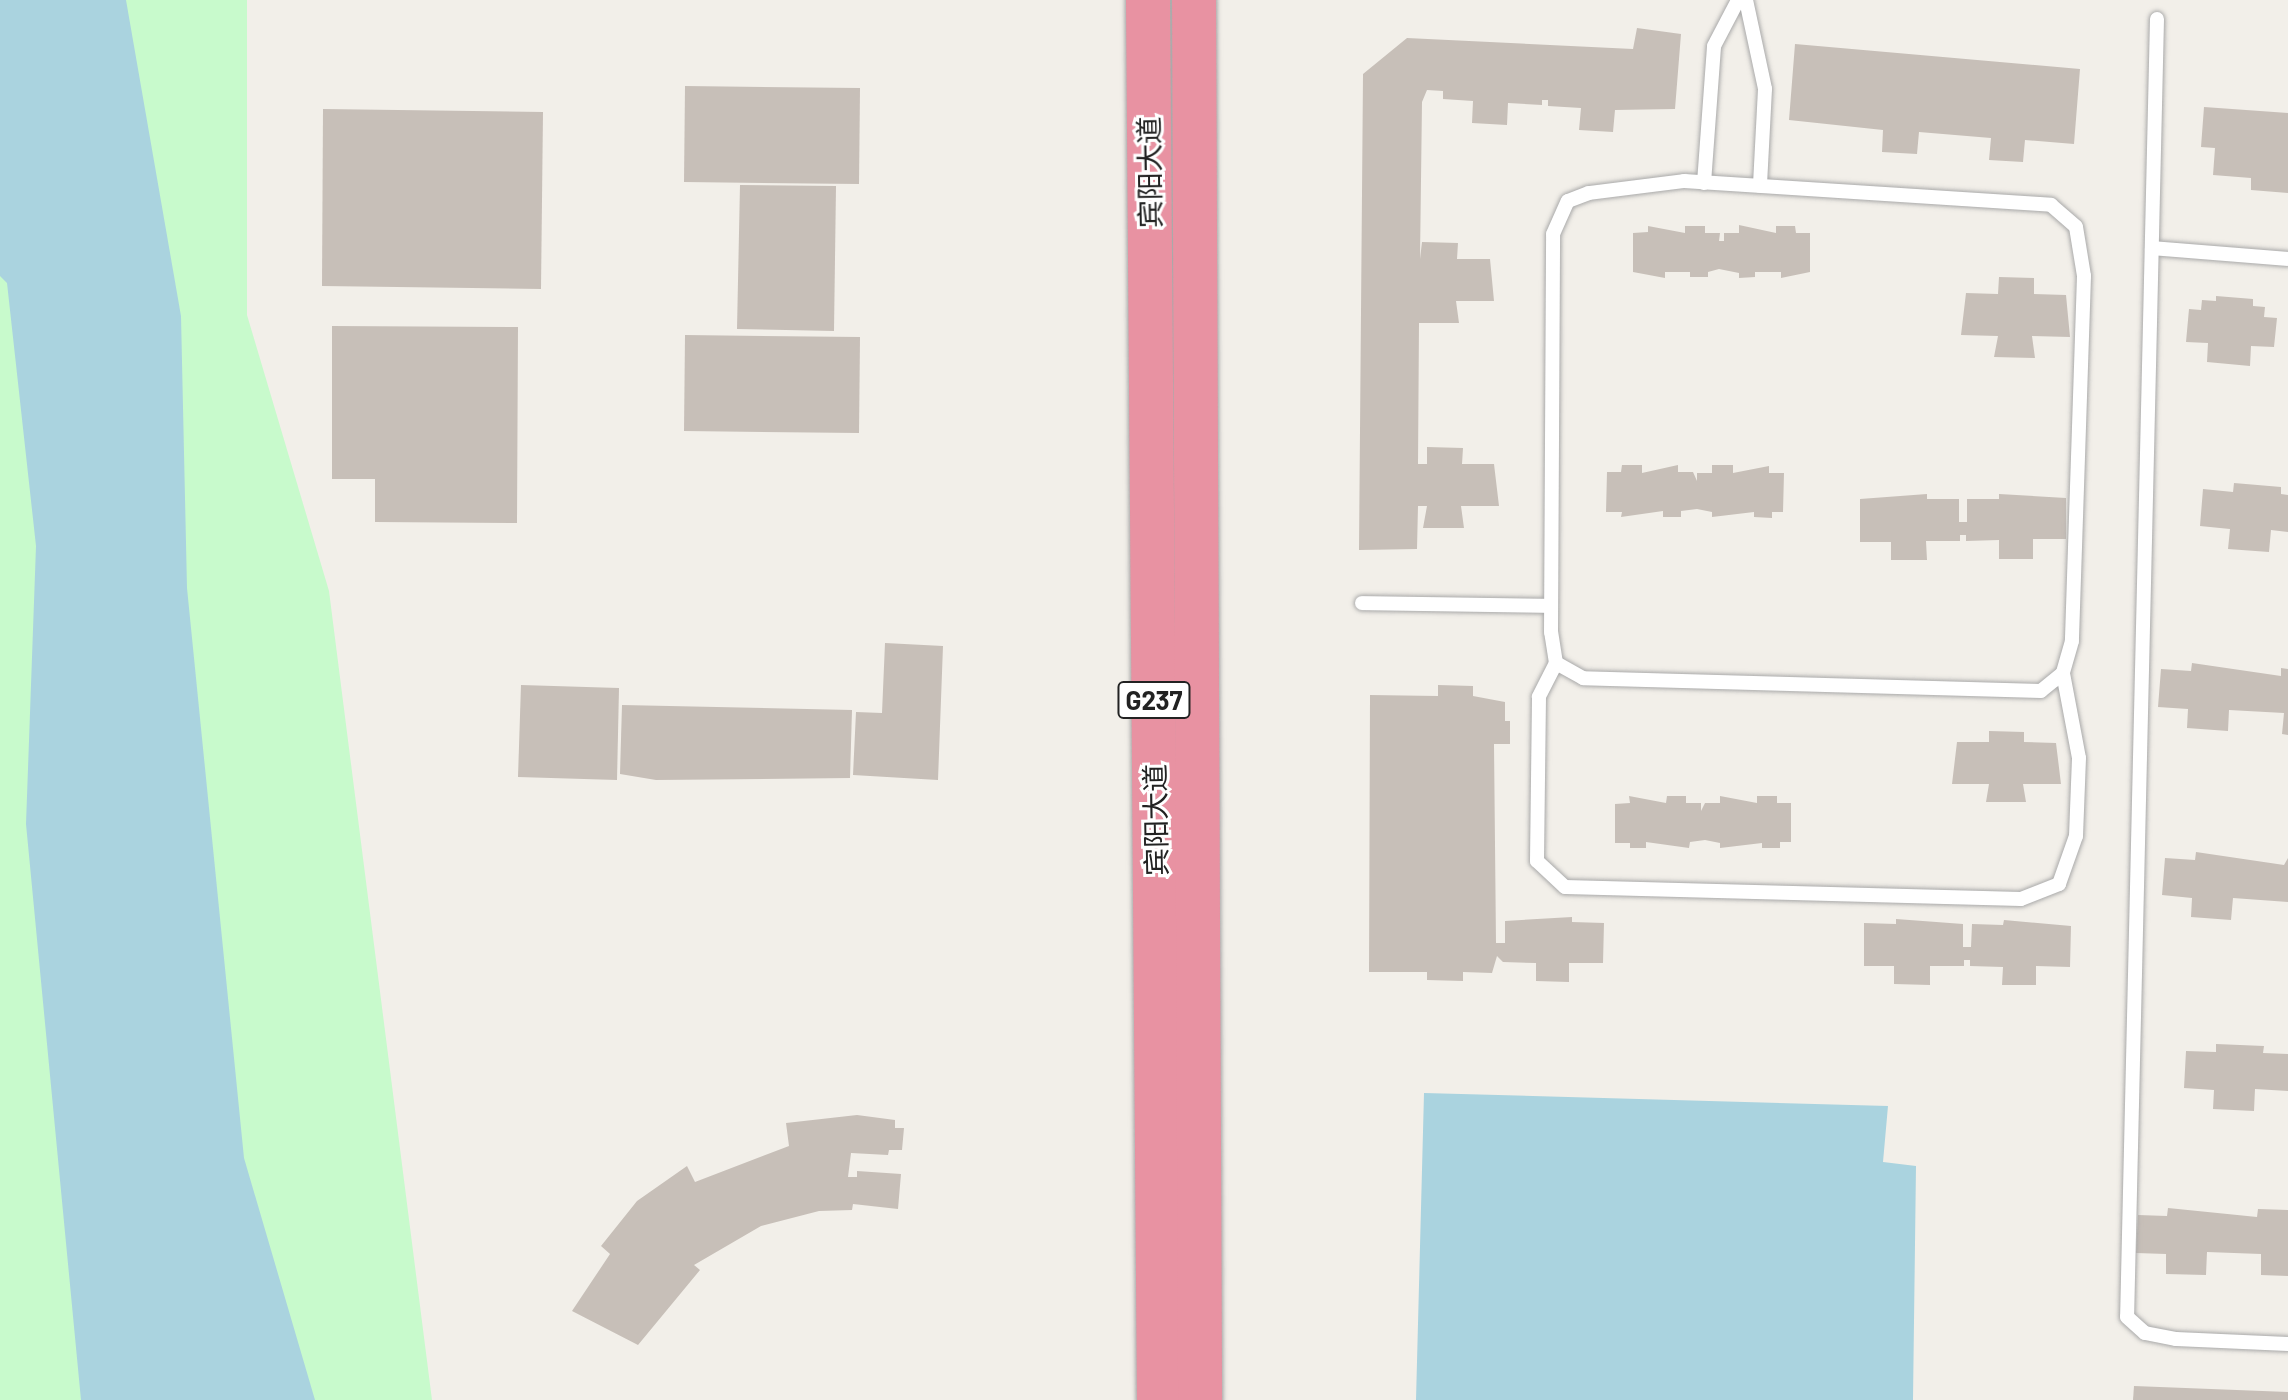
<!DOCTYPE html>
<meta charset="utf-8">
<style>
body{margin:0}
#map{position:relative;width:2288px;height:1400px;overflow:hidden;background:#f2efe9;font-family:Barlow,"Noto Sans SC",sans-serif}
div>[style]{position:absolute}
.park>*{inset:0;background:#c8facc}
.water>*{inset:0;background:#aad3df}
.building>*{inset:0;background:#c7bfb8}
.roads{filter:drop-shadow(0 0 2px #a9a9a9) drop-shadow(0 0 2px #a9a9a9)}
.lane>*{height:14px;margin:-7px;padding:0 7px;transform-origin:7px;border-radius:7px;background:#fff}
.highway>*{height:44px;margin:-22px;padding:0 22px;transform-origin:22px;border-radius:22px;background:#e892a2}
span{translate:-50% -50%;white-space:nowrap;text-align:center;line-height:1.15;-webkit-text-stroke:6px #fff;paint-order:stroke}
.shield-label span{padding:2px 6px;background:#fff;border:2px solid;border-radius:6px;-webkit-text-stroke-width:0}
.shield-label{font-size:26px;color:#222;font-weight:700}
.street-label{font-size:28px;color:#222}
</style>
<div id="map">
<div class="park">
<i style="clip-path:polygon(0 0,247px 0,247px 315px,329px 591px,432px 1400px,0 1400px)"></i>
</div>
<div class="water">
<i style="clip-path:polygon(0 0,126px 0,181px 316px,187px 588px,244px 1158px,315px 1400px,81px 1400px,26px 824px,36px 546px,7px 283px,0 276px)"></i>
<i style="clip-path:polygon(1424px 1093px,1888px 1106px,1883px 1162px,1916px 1166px,1913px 1400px,1416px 1400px)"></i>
</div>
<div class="building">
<i style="clip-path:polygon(1637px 28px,1681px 34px,1675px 109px,1615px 110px,1613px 132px,1579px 130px,1581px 108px,1548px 106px,1548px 100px,1542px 100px,1542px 105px,1508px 103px,1507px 125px,1472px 123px,1473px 101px,1443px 99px,1443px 91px,1427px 90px,1422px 102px,1420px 259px,1422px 242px,1458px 243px,1457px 259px,1490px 259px,1494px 301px,1456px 301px,1459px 323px,1419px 323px,1418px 464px,1427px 464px,1427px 447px,1463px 448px,1462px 464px,1494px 464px,1499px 506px,1461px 506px,1464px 528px,1423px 528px,1427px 506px,1418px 506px,1417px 549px,1359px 550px,1363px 74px,1407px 38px,1633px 49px)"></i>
<i style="clip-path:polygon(1795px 44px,2080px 69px,2074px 144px,2025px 140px,2023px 162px,1989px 160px,1991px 138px,1919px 132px,1917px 154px,1882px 152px,1883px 130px,1789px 120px)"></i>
<i style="clip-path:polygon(685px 86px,860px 88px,859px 184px,684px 182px)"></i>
<i style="clip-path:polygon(2204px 107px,2288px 113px,2288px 193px,2251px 190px,2251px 178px,2213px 175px,2215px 148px,2201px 147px)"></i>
<i style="clip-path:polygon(323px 109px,543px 112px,541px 289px,322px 286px)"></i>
<i style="clip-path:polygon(740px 185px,836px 186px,834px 331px,737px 329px)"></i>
<i style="clip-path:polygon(1739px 225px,1776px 233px,1776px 226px,1795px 226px,1796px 233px,1810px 233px,1810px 272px,1781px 278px,1781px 272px,1755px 272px,1755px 277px,1739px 278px,1739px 273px,1719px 269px,1708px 272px,1708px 277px,1690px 277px,1690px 272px,1665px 272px,1665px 278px,1633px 272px,1633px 233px,1648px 232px,1648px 226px,1685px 233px,1685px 226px,1705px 226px,1705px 233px,1720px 233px,1719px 241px,1724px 241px,1724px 233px,1739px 233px)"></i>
<i style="clip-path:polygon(1999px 277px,2034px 278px,2034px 294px,2066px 295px,2070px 337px,2032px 336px,2035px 358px,1994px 357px,1998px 336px,1961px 335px,1966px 293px,1998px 294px)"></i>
<i style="clip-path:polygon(2216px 296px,2253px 299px,2253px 306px,2265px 307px,2264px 317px,2277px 318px,2274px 347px,2251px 346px,2250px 366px,2207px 362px,2208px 343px,2186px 342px,2189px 309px,2201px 310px,2202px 300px,2216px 301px)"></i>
<i style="clip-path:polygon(332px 326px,518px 327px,517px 523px,375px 522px,375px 479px,332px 479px)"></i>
<i style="clip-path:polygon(685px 335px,860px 337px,859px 433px,684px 431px)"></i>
<i style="clip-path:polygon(1622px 465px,1642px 465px,1642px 473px,1678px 465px,1678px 472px,1693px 472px,1697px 481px,1697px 473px,1712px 473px,1712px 465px,1733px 465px,1733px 473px,1769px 466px,1769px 473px,1784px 473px,1783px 512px,1772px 512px,1772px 518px,1754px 517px,1754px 512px,1712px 517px,1712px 512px,1697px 509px,1681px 511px,1681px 517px,1663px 517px,1663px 511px,1621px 517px,1622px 512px,1606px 512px,1607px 472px,1621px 472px)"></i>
<i style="clip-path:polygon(2234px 483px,2281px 487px,2281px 494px,2288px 495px,2288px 532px,2271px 530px,2269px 552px,2228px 549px,2230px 529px,2200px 526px,2203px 489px,2233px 492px)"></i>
<i style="clip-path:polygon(1927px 494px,1927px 499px,1959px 499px,1959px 522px,1967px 522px,1967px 499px,1999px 499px,1999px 494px,2066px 498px,2066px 539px,2033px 539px,2033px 559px,1999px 559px,1999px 540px,1966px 541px,1966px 535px,1960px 535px,1960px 541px,1926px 541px,1927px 560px,1891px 560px,1891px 542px,1860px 542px,1860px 499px)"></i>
<i style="clip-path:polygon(885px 643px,943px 646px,938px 780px,853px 775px,856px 712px,882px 713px)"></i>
<i style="clip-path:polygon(2192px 663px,2281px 676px,2281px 668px,2288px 669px,2288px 735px,2282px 734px,2284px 713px,2229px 710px,2228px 731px,2187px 728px,2188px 709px,2158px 707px,2161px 669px,2191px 671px)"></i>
<i style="clip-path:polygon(521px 685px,619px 688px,617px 780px,518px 777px)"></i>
<i style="clip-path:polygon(1438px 685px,1473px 686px,1473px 696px,1505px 702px,1505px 721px,1510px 721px,1510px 744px,1494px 744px,1496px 943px,1505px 943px,1505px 921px,1572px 917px,1572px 922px,1604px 923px,1603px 963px,1569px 963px,1569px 982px,1536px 981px,1536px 963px,1503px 962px,1497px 956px,1492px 973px,1463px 972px,1463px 981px,1427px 980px,1427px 972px,1369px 972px,1370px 695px,1438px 696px)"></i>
<i style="clip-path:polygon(622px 705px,852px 710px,850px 778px,656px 780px,620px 774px)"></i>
<i style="clip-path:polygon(1989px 731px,2024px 732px,2024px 742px,2056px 743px,2061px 784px,2023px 784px,2026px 802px,1986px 802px,1989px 784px,1952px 784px,1957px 742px,1989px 742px)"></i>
<i style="clip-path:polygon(1629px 796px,1666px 803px,1667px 796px,1686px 796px,1686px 803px,1701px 803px,1701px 811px,1705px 803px,1720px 803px,1720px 796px,1757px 803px,1757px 796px,1777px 796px,1777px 803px,1791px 803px,1791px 842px,1780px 842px,1780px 848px,1762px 848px,1762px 843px,1720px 848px,1720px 843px,1705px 840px,1690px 842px,1689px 848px,1646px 842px,1646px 848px,1630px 848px,1630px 843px,1615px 843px,1615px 804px,1630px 803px)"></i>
<i style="clip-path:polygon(2196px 852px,2284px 865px,2288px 858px,2288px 902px,2233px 898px,2231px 920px,2191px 917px,2192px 898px,2162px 895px,2165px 858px,2195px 860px)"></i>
<i style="clip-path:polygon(1896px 919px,1963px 924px,1963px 947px,1971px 947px,1972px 924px,2003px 925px,2004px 920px,2071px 926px,2070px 967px,2036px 966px,2036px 985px,2002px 985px,2003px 967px,1970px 966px,1970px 960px,1964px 960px,1964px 966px,1930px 966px,1930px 985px,1894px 984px,1894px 966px,1864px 966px,1864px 923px,1896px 924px)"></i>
<i style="clip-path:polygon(2216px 1044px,2264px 1046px,2263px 1053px,2288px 1054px,2288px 1091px,2255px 1089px,2254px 1111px,2213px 1109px,2214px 1090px,2184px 1088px,2186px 1051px,2216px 1052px)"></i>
<i style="clip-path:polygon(857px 1115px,895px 1120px,895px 1128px,904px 1128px,902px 1150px,889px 1150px,888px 1155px,851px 1153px,848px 1177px,857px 1177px,857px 1171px,901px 1174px,898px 1209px,853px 1204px,852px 1210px,819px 1211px,761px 1226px,694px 1265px,700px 1270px,638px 1345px,572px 1311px,610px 1254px,601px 1246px,637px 1201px,687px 1166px,695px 1182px,789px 1146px,786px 1123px)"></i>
<i style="clip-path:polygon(2168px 1208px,2257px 1217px,2258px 1209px,2288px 1210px,2288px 1276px,2261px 1275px,2261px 1254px,2207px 1252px,2206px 1275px,2166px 1274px,2166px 1254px,2136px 1253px,2138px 1215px,2167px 1216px)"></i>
<i style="clip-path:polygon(2134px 1386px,2288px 1392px,2288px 1400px,2133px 1400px)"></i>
</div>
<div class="roads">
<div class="lane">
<i style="left:1746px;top:0;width:91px;rotate:77.9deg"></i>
<i style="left:1765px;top:89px;width:97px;rotate:93deg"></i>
<i style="left:2157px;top:19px;width:1298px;rotate:91.32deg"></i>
<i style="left:2127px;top:1317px;width:24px;rotate:42deg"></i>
<i style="left:2145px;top:1333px;width:32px;rotate:11deg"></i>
<i style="left:2176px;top:1339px;width:112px;rotate:2.6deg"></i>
<i style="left:1684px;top:181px;width:368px;rotate:3.7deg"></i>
<i style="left:2051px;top:205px;width:33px;rotate:41deg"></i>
<i style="left:2076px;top:227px;width:50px;rotate:80.7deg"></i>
<i style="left:2084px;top:276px;width:365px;rotate:91.9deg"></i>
<i style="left:2072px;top:641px;width:33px;rotate:106deg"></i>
<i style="left:2063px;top:673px;width:28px;rotate:141deg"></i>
<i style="left:2041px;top:691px;width:458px;rotate:-178.4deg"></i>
<i style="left:1583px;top:678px;width:31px;rotate:-151deg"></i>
<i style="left:1556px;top:663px;width:31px;rotate:-99deg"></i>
<i style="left:1551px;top:632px;width:398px;rotate:-89.7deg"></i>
<i style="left:1553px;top:234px;width:36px;rotate:-66deg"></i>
<i style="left:1568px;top:201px;width:22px;rotate:-21deg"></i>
<i style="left:1589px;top:193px;width:96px;rotate:-7.2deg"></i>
<i style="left:1704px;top:183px;width:137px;rotate:-85.8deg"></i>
<i style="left:1714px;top:46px;width:52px;rotate:-62.4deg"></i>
<i style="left:2152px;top:248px;width:136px;rotate:4.6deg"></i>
<i style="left:1362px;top:603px;width:189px;rotate:0.9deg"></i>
<i style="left:1556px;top:663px;width:38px;rotate:117deg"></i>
<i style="left:1539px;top:697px;width:164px;rotate:90.7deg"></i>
<i style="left:1537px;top:861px;width:38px;rotate:43deg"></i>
<i style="left:1565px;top:887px;width:456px;rotate:1.5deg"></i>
<i style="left:2021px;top:899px;width:41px;rotate:-21.5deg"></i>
<i style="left:2059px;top:884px;width:51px;rotate:-70.5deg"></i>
<i style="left:2076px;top:836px;width:78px;rotate:-87.8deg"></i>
<i style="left:2079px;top:758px;width:86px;rotate:-100.7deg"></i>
</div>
<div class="highway">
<i style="left:1148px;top:0;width:1400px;rotate:89.55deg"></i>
<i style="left:1194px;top:0;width:1400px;rotate:89.75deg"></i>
</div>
</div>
<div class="shield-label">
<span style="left:1154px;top:700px">G237</span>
</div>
<div class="street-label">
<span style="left:1149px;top:172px;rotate:-91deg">宾阳大道</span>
<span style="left:1155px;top:820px;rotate:-91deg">宾阳大道</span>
</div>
</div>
